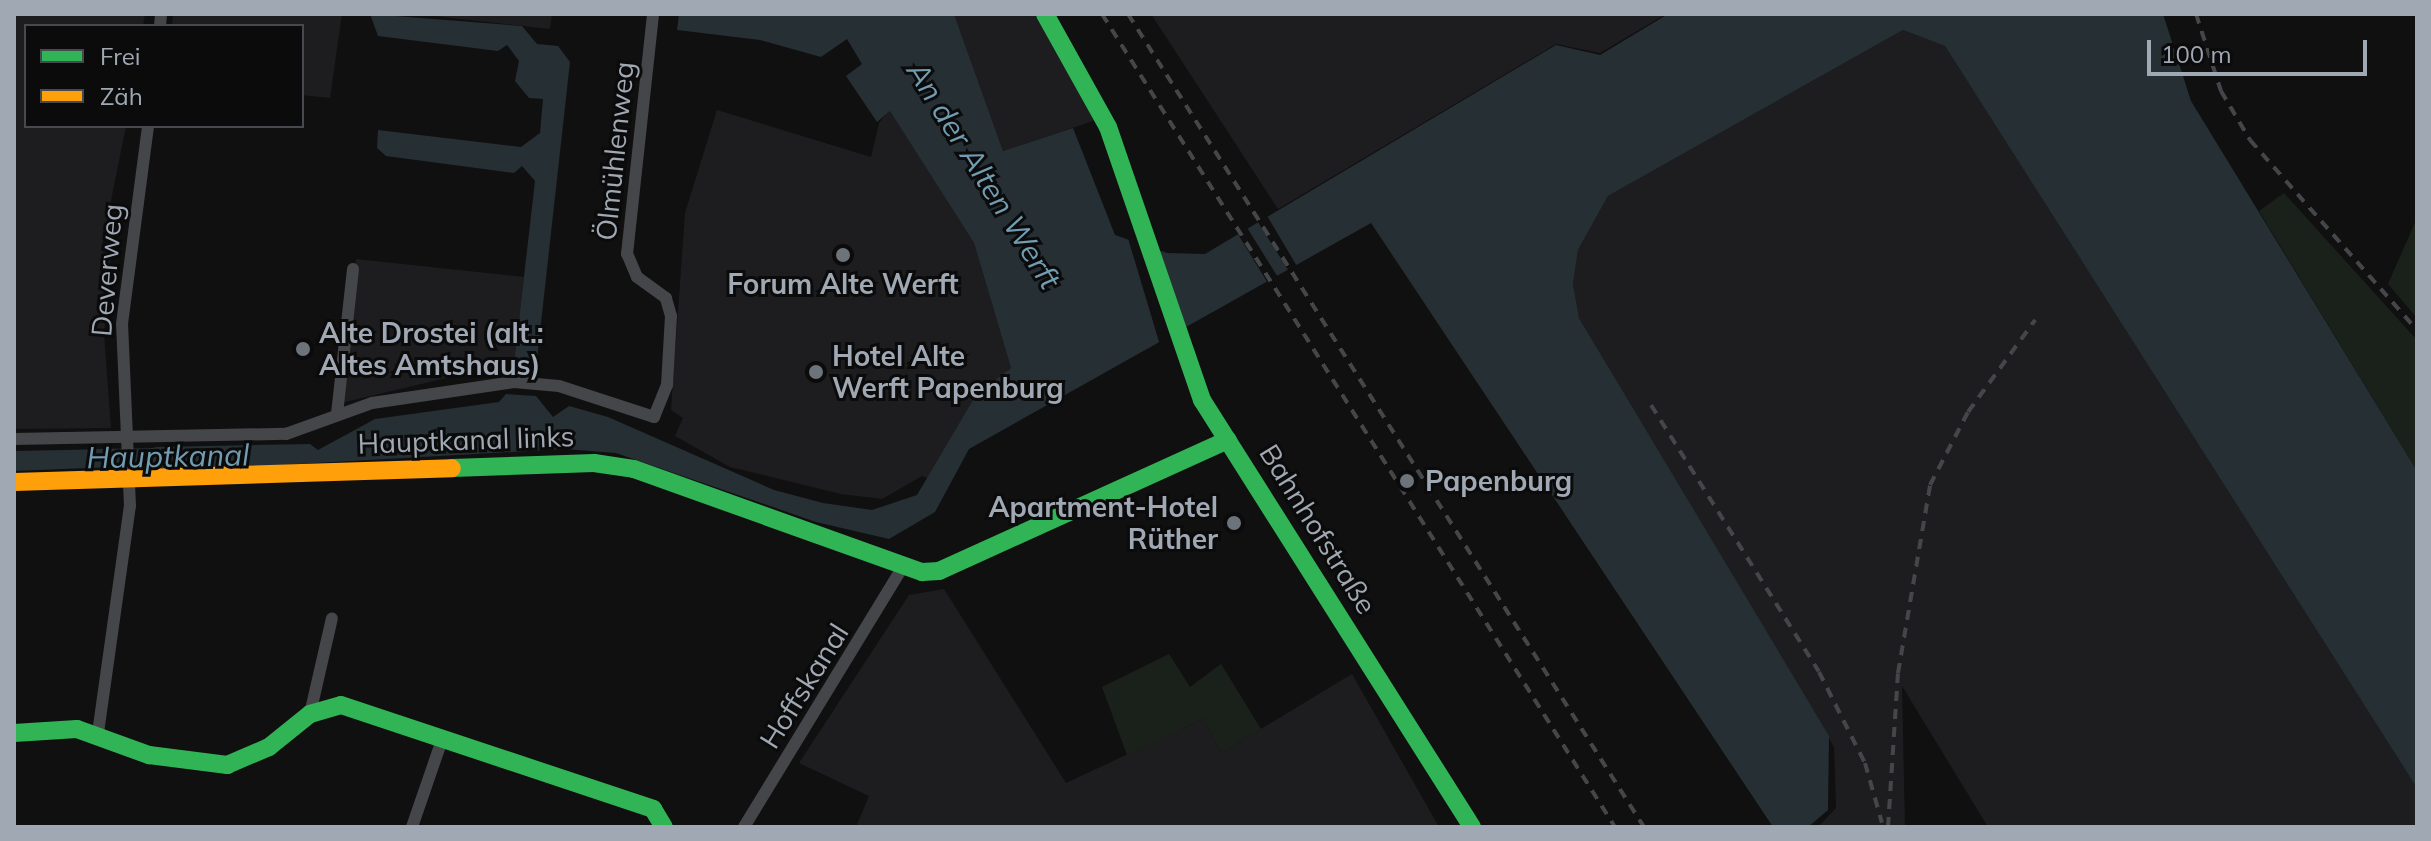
<!DOCTYPE html>
<meta charset="utf-8">
<style>
body{margin:0}
#map{position:relative;width:2431px;height:841px;overflow:hidden;background:#101011;font-family:Mulish,sans-serif}
div>[style]{position:absolute}
.built>*{inset:0;background:#1d1d1f}
.green>*{inset:0;background:#1a211b}
.water>*{inset:0;background:#252f34}
.pier>*{inset:0;background:#101011}
.canal>*{height:16px;margin:-8px;padding:0 8px;transform-origin:8px;border-radius:8px;background:#252f34}
.street>*{height:12px;margin:-6px;padding:0 6px;transform-origin:6px;border-radius:6px;background:#444649}
.fast>*{height:18px;margin:-9px;padding:0 9px;transform-origin:9px;border-radius:9px;background:#30b455}
.slow>*{height:18px;margin:-9px;padding:0 9px;transform-origin:9px;border-radius:9px;background:#ff9f0a}
.rail>*{height:4px;margin-top:-2px;transform-origin:0;background:repeating-linear-gradient(90deg,#454649 0 10px,transparent 0 18px)}
.dots>*{width:22px;height:22px;translate:-50% -50%;box-sizing:border-box;border:4px solid #0b0b0c;border-radius:50%}
span{translate:-50% -50%;white-space:nowrap;text-align:center;line-height:1.15;-webkit-text-stroke:6px #0b0b0c;paint-order:stroke}
.street-label{font-size:28px;color:#9fa8b3}
.poi-label{font-size:28px;color:#9fa8b3;font-weight:700}
.left{translate:0 -50%;text-align:left}
.right{translate:-100% -50%;text-align:right}
.water-label{font-size:30px;color:#729cb2;font-style:italic}
.frame{position:absolute;inset:0;border:16px solid #9fa8b3;pointer-events:none}
.legend{position:absolute;left:24px;top:24px;width:280px;height:104px;box-sizing:border-box;background:#0b0b0c;border:2px solid #464a4f;margin:0;padding:10px 14px;list-style:none;font-size:24px;color:#9fa8b3}
.legend li{display:flex;align-items:center;gap:16px;height:40px}
.legend b{width:40px;border:2px solid #464a4f}
.scale{position:absolute;left:2147px;top:40px;width:220px;height:36px;box-sizing:border-box;border:4px solid #9fa8b3;border-top:0;padding-left:10px;font-size:24px;line-height:28px;white-space:nowrap;color:#9fa8b3;-webkit-text-stroke:6px #0b0b0c;paint-order:stroke}
</style>
<div id="map">
<div class="built">
<i style="clip-path:polygon(14px 14px,145px 14px,143px 26px,26px 26px,26px 126px,126px 126px,101px 250px,111px 254px,104px 334px,111px 428px,14px 429px)"></i>
<i style="clip-path:polygon(173px 14px,342px 14px,330px 98px,302px 95px,302px 26px,172px 26px)"></i>
<i style="clip-path:polygon(416px 14px,552px 14px,550px 29px)"></i>
<i style="clip-path:polygon(954px 14px,1036px 14px,1096px 120px,1003px 151px)"></i>
<i style="clip-path:polygon(1151px 14px,1666px 14px,1600px 53px,1556px 44px,1278px 209px)"></i>
<i style="clip-path:polygon(1903px 30px,1945px 46px,2417px 788px,2417px 827px,1988px 827px,1902px 686px,1905px 827px,1818px 827px,1836px 808px,1834px 747px,1579px 318px,1573px 284px,1578px 250px,1608px 196px)"></i>
<i style="clip-path:polygon(717px 110px,871px 157px,879px 123px,890px 110px,974px 243px,1011px 368px,976px 395px,930px 479px,922px 476px,882px 499px,841px 494px,730px 467px,675px 436px,683px 418px,671px 410px,685px 213px)"></i>
<i style="clip-path:polygon(356px 259px,524px 277px,513px 372px,459px 375px,341px 403px)"></i>
<i style="clip-path:polygon(944px 589px,1066px 783px,1203px 719px,1221px 753px,1352px 674px,1439px 827px,856px 827px,869px 796px,799px 763px,909px 595px)"></i>
</div>
<div class="green">
<i style="clip-path:polygon(2284px 193px,2417px 340px,2417px 471px,2259px 211px)"></i>
<i style="clip-path:polygon(2417px 218px,2417px 318px,2388px 284px)"></i>
<i style="clip-path:polygon(1169px 654px,1190px 687px,1221px 664px,1261px 729px,1221px 753px,1203px 719px,1127px 755px,1102px 687px)"></i>
</div>
<div class="water">
<i style="clip-path:polygon(370px 14px,522px 26px,537px 44px,558px 46px,570px 62px,535px 377px,513px 372px,535px 181px,522px 166px,514px 173px,386px 156px,377px 148px,378px 130px,521px 147px,540px 133px,543px 99px,529px 98px,515px 81px,519px 61px,507px 45px,498px 51px,378px 36px)"></i>
<i style="clip-path:polygon(679px 14px,954px 14px,1003px 151px,1073px 128px,1115px 235px,1167px 253px,1205px 254px,1556px 45px,1600px 55px,1668px 14px,2163px 14px,2191px 101px,2417px 471px,2417px 788px,1945px 46px,1903px 30px,1608px 196px,1578px 250px,1573px 284px,1579px 318px,1829px 736px,1828px 810px,1808px 827px,1773px 827px,1371px 223px,969px 449px,935px 512px,889px 539px,816px 522px,616px 453px,565px 449px,158px 472px,147px 466px,147px 449px,157px 447px,310px 444px,318px 450px,375px 419px,499px 402px,506px 394px,536px 396px,553px 417px,569px 406px,608px 417px,774px 490px,823px 503px,872px 510px,917px 495px,976px 395px,1011px 368px,974px 243px,890px 111px,877px 122px,846px 76px,862px 64px,847px 39px,821px 57px,760px 40px,677px 30px)"></i>
<i style="clip-path:polygon(112px 449px,113px 467px,14px 471px,14px 451px)"></i>
</div>
<div class="pier">
<i style="clip-path:polygon(1266px 214px,1298px 268px,1290px 273px,1256px 219px)"></i>
<i style="clip-path:polygon(1246px 226px,1279px 279px,1269px 285px,1236px 231px)"></i>
<i style="clip-path:polygon(1127px 235px,1156px 245px,1183px 333px,1160px 345px)"></i>
</div>
<div class="canal">
<i style="left:92px;top:457px;width:76px;rotate:-0.8deg"></i>
</div>
<div class="street">
<i style="left:160px;top:26px;width:12px;rotate:-85deg"></i>
<i style="left:337px;top:414px;width:146px;rotate:-83.7deg"></i>
<i style="left:14px;top:439px;width:272px;rotate:-1.1deg"></i>
<i style="left:286px;top:434px;width:91px;rotate:-19.8deg"></i>
<i style="left:372px;top:403px;width:144px;rotate:-8.4deg"></i>
<i style="left:514px;top:382px;width:45px;rotate:5.1deg"></i>
<i style="left:559px;top:386px;width:100px;rotate:18.1deg"></i>
<i style="left:654px;top:417px;width:35px;rotate:-68deg"></i>
<i style="left:667px;top:385px;width:69px;rotate:-86.7deg"></i>
<i style="left:671px;top:316px;width:19px;rotate:-106deg"></i>
<i style="left:666px;top:298px;width:36px;rotate:-144deg"></i>
<i style="left:637px;top:277px;width:25px;rotate:-113deg"></i>
<i style="left:627px;top:254px;width:241px;rotate:-83.8deg"></i>
<i style="left:310px;top:714px;width:98px;rotate:-77.1deg"></i>
<i style="left:98px;top:733px;width:229px;rotate:-82deg"></i>
<i style="left:130px;top:506px;width:182px;rotate:-92.5deg"></i>
<i style="left:122px;top:324px;width:200px;rotate:-82.5deg"></i>
<i style="left:412px;top:827px;width:95px;rotate:-71deg"></i>
<i style="left:744px;top:827px;width:303px;rotate:-58.6deg"></i>
</div>
<div class="fast">
<i style="left:1045px;top:14px;width:129px;rotate:60.9deg"></i>
<i style="left:1108px;top:127px;width:289px;rotate:71deg"></i>
<i style="left:1202px;top:400px;width:505px;rotate:57.69deg"></i>
<i style="left:452px;top:468px;width:142px;rotate:-2deg"></i>
<i style="left:594px;top:463px;width:40px;rotate:8.5deg"></i>
<i style="left:634px;top:469px;width:306px;rotate:19.7deg"></i>
<i style="left:922px;top:572px;width:17px;rotate:-3deg"></i>
<i style="left:939px;top:571px;width:317px;rotate:-24.4deg"></i>
<i style="left:14px;top:733px;width:63px;rotate:-3.6deg"></i>
<i style="left:77px;top:729px;width:77px;rotate:19.9deg"></i>
<i style="left:149px;top:755px;width:79px;rotate:7.3deg"></i>
<i style="left:227px;top:765px;width:46px;rotate:-23.2deg"></i>
<i style="left:269px;top:747px;width:53px;rotate:-38.8deg"></i>
<i style="left:310px;top:714px;width:32px;rotate:-16deg"></i>
<i style="left:341px;top:705px;width:329px;rotate:18.4deg"></i>
<i style="left:653px;top:809px;width:21px;rotate:59deg"></i>
</div>
<div class="slow">
<i style="left:14px;top:482px;width:438px;rotate:-1.8deg"></i>
</div>
<div class="rail">
<i style="left:1102px;top:14px;width:961px;rotate:57.75deg"></i>
<i style="left:1128px;top:14px;width:963px;rotate:57.6deg"></i>
<i style="left:2196px;top:14px;width:81px;rotate:72deg"></i>
<i style="left:2221px;top:91px;width:57px;rotate:59.4deg"></i>
<i style="left:2250px;top:140px;width:253px;rotate:48.7deg"></i>
<i style="left:1651px;top:405px;width:315px;rotate:57.8deg"></i>
<i style="left:1819px;top:672px;width:102px;rotate:63.2deg"></i>
<i style="left:1865px;top:763px;width:62px;rotate:74.2deg"></i>
<i style="left:1888px;top:827px;width:154px;rotate:-86.3deg"></i>
<i style="left:1898px;top:673px;width:191px;rotate:-80.3deg"></i>
<i style="left:1930px;top:485px;width:82px;rotate:-62.5deg"></i>
<i style="left:1968px;top:412px;width:114px;rotate:-53.9deg"></i>
</div>
<div class="dots">
<i style="left:843px;top:255px;background:#6d737a"></i>
<i style="left:303px;top:349px;background:#6d737a"></i>
<i style="left:816px;top:372px;background:#6d737a"></i>
<i style="left:1407px;top:481px;background:#6d737a"></i>
<i style="left:1234px;top:523px;background:#6d737a"></i>
</div>
<div class="street-label">
<span style="left:615px;top:151px;rotate:-84deg">Ölmühlenweg</span>
<span style="left:107px;top:270px;rotate:-85deg">Deverweg</span>
<span style="left:466px;top:440px;rotate:-2deg">Hauptkanal links</span>
<span style="left:1318px;top:529px;rotate:58deg">Bahnhofstraße</span>
<span style="left:804px;top:686px;rotate:-58deg">Hoffskanal</span>
</div>
<div class="poi-label">
<span style="left:843px;top:284px">Forum Alte Werft</span>
<span class="left" style="left:319px;top:349px">Alte Drostei (alt.:<br>Altes Amtshaus)</span>
<span class="left" style="left:832px;top:372px">Hotel Alte<br>Werft Papenburg</span>
<span class="left" style="left:1425px;top:481px">Papenburg</span>
<span class="right" style="left:1218px;top:523px">Apartment-Hotel<br>Rüther</span>
</div>
<div class="water-label">
<span style="left:984px;top:175px;rotate:58deg">An der Alten Werft</span>
<span style="left:168px;top:456px;rotate:-1deg">Hauptkanal</span>
</div>
<div class="frame"></div>
<ul class="legend">
<li><b style="height:10px;background:#30b455"></b>Frei</li>
<li><b style="height:10px;background:#ff9f0a"></b>Zäh</li>
</ul>
<div class="scale">100 m</div>
</div>
